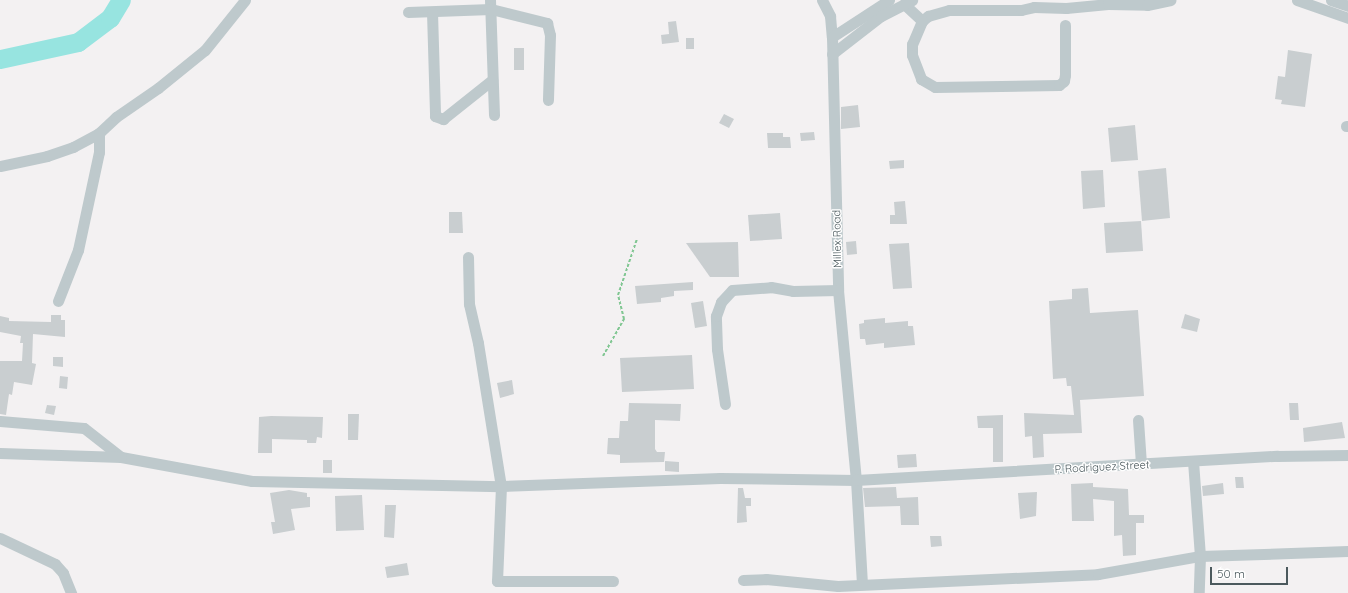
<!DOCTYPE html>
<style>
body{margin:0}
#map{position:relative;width:1348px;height:593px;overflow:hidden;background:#f3f1f2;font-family:Quicksand,sans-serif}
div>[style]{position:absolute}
.river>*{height:19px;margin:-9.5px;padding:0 9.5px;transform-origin:9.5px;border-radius:9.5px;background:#97e4e0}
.building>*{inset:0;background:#c9ced0}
.path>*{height:2px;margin-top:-1px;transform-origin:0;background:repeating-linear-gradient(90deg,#80c692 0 3px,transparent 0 5px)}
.minor>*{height:11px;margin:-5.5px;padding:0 5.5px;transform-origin:5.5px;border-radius:5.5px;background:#bec9cc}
span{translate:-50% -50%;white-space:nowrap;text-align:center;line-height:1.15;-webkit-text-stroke:3px #fff;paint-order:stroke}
.street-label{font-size:11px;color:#4b595d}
.scale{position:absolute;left:1210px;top:567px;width:78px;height:18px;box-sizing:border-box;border:2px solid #4b595d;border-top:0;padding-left:5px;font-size:12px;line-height:14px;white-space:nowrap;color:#4b595d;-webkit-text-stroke:3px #fff;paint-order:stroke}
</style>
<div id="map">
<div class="river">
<i style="left:0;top:59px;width:80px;rotate:-12.3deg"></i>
<i style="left:78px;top:42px;width:40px;rotate:-37deg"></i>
<i style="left:110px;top:18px;width:21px;rotate:-59deg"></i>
</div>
<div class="building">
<i style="clip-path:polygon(676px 21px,679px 42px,662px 44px,661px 35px,669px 34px,668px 22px)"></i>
<i style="clip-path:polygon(686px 38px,694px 38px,694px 49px,686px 49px)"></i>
<i style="clip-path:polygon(514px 48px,524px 48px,524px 70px,514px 70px)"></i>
<i style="clip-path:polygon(1288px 50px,1312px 54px,1305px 107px,1281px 104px,1282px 100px,1275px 99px,1278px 76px,1285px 77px)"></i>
<i style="clip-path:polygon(858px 105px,860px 127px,841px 129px,841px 107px)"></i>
<i style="clip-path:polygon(724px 114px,734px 119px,729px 128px,719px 123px)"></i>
<i style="clip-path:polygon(1135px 125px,1138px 160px,1111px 162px,1108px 128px)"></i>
<i style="clip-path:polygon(814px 132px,815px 140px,801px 141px,800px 133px)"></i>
<i style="clip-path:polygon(767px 133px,783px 133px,783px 137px,790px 137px,791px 148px,768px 148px)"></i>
<i style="clip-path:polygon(904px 160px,904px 168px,890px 169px,889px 161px)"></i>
<i style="clip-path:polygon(1166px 168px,1170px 218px,1142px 221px,1138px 171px)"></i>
<i style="clip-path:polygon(1103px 170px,1105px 207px,1083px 209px,1081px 171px)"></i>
<i style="clip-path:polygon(905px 201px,907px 224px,890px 224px,890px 215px,895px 215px,894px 202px)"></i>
<i style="clip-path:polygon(449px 212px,462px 212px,463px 233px,449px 233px)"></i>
<i style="clip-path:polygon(780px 213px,782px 239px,750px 241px,748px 215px)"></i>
<i style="clip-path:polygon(1141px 221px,1143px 251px,1106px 253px,1104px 223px)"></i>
<i style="clip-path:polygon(856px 241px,857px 254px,847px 255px,846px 242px)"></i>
<i style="clip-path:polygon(738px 242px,739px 277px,710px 277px,686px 243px)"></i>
<i style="clip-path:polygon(909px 243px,912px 288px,893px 289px,889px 244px)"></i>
<i style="clip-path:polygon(693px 282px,693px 290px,674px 291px,674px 296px,661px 298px,661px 302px,637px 304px,635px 286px)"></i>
<i style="clip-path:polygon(1088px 288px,1090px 313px,1138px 310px,1144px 396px,1080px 400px,1082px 433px,1043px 434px,1044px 457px,1033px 458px,1032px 436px,1025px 437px,1024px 413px,1074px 415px,1071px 386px,1067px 386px,1066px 378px,1053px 379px,1049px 301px,1072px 299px,1072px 289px)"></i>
<i style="clip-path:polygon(703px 301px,707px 326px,695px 328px,691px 303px)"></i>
<i style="clip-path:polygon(1185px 314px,1200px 319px,1197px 332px,1181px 328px)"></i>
<i style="clip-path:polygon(51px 315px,61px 315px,61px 320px,65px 320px,65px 337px,33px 334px,32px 363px,36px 364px,32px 385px,14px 382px,12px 395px,9px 394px,6px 415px,0 414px,0 361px,22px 361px,23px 343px,20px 343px,21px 336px,0 332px,0 316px,9px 318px,9px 321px,51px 322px)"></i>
<i style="clip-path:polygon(885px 318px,885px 323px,908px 321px,908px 326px,913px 326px,915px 345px,884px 348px,884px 343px,866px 345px,865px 339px,860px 339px,859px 324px,864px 323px,864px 320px)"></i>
<i style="clip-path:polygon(692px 355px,694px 389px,622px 392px,620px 358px)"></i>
<i style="clip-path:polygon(53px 357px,63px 357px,63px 367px,53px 366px)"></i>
<i style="clip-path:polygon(60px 376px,68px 377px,67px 389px,59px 388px)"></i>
<i style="clip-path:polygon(512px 380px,514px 394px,500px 398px,497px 383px)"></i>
<i style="clip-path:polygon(629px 403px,681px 404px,680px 421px,655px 420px,655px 449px,657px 452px,665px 452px,664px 462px,620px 463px,620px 455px,607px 454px,608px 438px,619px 438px,620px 421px,628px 421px)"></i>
<i style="clip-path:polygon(1289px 403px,1298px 403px,1299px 420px,1290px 420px)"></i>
<i style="clip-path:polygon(47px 405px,56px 406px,54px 415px,45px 413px)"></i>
<i style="clip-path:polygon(348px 414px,359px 414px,358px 440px,348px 440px)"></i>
<i style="clip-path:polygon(1003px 415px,1003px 462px,993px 462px,993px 428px,978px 428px,977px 416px)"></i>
<i style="clip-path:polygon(271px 416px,323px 417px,322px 438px,317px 437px,316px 443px,307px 443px,307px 440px,272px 439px,272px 453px,258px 453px,259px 417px)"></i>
<i style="clip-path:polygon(1342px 422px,1345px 438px,1304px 442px,1303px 428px)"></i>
<i style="clip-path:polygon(916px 454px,917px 467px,898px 468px,897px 455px)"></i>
<i style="clip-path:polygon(323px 460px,332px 460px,332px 473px,323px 473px)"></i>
<i style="clip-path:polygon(665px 461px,679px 462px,679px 472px,665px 471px)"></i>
<i style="clip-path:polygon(1235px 477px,1243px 477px,1244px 488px,1236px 488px)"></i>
<i style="clip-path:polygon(1093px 483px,1093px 487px,1128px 489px,1129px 515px,1144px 515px,1144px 523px,1136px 523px,1136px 555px,1123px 556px,1122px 535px,1114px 536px,1114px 501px,1093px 499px,1094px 521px,1072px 521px,1071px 484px)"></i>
<i style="clip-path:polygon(1223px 483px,1224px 494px,1203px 496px,1202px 486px)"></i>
<i style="clip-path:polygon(896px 487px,897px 498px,918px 497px,919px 525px,901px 525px,900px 506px,865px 507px,863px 488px)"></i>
<i style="clip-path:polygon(738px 488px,743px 488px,745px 498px,751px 498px,751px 506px,746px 506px,747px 522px,737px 523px)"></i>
<i style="clip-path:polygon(289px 490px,307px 493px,307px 497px,310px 497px,310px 507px,291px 509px,295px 530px,273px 534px,271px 522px,275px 522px,270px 493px)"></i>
<i style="clip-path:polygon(1037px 492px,1036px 516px,1020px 519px,1018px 493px)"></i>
<i style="clip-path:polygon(362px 495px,364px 530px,336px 531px,335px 496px)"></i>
<i style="clip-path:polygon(385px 505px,396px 505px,394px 538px,384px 537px)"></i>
<i style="clip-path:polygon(930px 536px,941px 536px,942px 546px,931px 547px)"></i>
<i style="clip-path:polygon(407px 563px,409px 575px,387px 578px,385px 567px)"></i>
</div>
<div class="path">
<i style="left:603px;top:356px;width:43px;rotate:-60.4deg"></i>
<i style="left:624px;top:319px;width:25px;rotate:-104deg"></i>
<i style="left:618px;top:295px;width:59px;rotate:-71.3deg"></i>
</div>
<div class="minor">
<i style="left:490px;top:0;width:115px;rotate:88deg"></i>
<i style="left:822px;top:0;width:18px;rotate:63deg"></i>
<i style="left:830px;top:16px;width:21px;rotate:85deg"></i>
<i style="left:832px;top:37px;width:253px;rotate:88.6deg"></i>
<i style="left:838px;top:290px;width:191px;rotate:84.6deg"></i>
<i style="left:856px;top:480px;width:104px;rotate:86.7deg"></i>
<i style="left:1297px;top:0;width:54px;rotate:19.4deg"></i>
<i style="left:1331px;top:0;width:18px;rotate:19deg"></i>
<i style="left:904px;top:4px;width:25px;rotate:43deg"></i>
<i style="left:922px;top:21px;width:8px;rotate:-40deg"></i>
<i style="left:928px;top:16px;width:22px;rotate:-16deg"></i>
<i style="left:949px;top:10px;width:72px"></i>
<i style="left:1021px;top:10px;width:13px;rotate:-13deg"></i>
<i style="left:1034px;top:7px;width:32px;rotate:2deg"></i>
<i style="left:1066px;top:8px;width:42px;rotate:-5.4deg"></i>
<i style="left:1108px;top:4px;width:39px;rotate:1deg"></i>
<i style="left:1147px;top:5px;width:24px;rotate:-12deg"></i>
<i style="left:408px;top:12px;width:83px;rotate:-2.1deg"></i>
<i style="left:491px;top:9px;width:58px;rotate:14deg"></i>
<i style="left:547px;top:23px;width:12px;rotate:76deg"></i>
<i style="left:550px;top:35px;width:65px;rotate:91.8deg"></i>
<i style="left:432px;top:12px;width:104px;rotate:88.3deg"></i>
<i style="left:435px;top:116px;width:9px;rotate:21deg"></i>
<i style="left:443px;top:119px;width:63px;rotate:-38.5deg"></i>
<i style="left:922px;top:21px;width:25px;rotate:113deg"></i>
<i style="left:912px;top:44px;width:11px;rotate:90deg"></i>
<i style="left:912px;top:55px;width:26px;rotate:69deg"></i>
<i style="left:921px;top:79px;width:16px;rotate:30deg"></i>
<i style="left:935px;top:87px;width:124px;rotate:-0.9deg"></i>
<i style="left:1059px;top:85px;width:6px;rotate:-39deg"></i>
<i style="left:1064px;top:81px;width:6px;rotate:-81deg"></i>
<i style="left:1065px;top:75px;width:50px;rotate:-90deg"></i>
<i style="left:832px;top:37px;width:68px;rotate:-33deg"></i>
<i style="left:832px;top:54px;width:62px;rotate:-37.8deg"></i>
<i style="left:881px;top:16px;width:35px;rotate:-27deg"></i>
<i style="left:1346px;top:126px;width:2px"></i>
<i style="left:0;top:166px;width:48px;rotate:-12deg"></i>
<i style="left:47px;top:156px;width:28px;rotate:-19deg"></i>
<i style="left:73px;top:147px;width:30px;rotate:-28deg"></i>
<i style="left:99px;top:133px;width:23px;rotate:-43deg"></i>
<i style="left:116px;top:117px;width:51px;rotate:-34.6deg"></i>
<i style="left:158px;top:88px;width:60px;rotate:-39deg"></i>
<i style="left:205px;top:50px;width:64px;rotate:-51.3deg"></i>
<i style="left:468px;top:257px;width:47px;rotate:88.8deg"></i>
<i style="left:469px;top:304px;width:40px;rotate:77deg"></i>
<i style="left:478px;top:343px;width:145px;rotate:80.9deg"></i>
<i style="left:501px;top:486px;width:95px;rotate:92.4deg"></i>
<i style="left:497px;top:581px;width:116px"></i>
<i style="left:58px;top:301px;width:55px;rotate:-68.6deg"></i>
<i style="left:78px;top:250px;width:100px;rotate:-77.9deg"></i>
<i style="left:99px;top:152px;width:19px;rotate:-90deg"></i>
<i style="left:725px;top:404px;width:56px;rotate:-98.3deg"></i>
<i style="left:717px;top:349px;width:33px;rotate:-92deg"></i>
<i style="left:716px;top:316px;width:15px;rotate:-70deg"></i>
<i style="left:721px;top:302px;width:16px;rotate:-47deg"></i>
<i style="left:732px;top:290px;width:39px;rotate:-4deg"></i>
<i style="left:771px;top:287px;width:22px;rotate:10deg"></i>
<i style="left:793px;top:291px;width:45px;rotate:-1.3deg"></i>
<i style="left:1138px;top:420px;width:44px;rotate:86.1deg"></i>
<i style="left:0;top:421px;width:84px;rotate:4.8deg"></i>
<i style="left:84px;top:428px;width:47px;rotate:38.1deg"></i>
<i style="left:121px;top:457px;width:133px;rotate:10.4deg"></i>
<i style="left:252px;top:481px;width:249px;rotate:1.2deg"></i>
<i style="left:501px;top:486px;width:219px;rotate:-2.1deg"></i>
<i style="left:720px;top:478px;width:136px;rotate:0.8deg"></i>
<i style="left:856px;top:480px;width:422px;rotate:-3.3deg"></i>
<i style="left:1277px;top:456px;width:71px;rotate:-0.8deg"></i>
<i style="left:0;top:453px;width:121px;rotate:1.9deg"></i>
<i style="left:1193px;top:461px;width:95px;rotate:85.8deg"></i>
<i style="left:1200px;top:556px;width:37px;rotate:92deg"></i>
<i style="left:0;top:538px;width:61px;rotate:25.3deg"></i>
<i style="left:55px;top:564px;width:12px;rotate:48deg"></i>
<i style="left:63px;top:573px;width:22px;rotate:68deg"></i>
<i style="left:743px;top:580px;width:23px;rotate:-2deg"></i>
<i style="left:766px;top:579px;width:72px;rotate:5.6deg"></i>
<i style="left:838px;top:586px;width:260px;rotate:-2.6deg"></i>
<i style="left:1098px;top:574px;width:104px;rotate:-10deg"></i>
<i style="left:1200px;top:556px;width:148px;rotate:-1.9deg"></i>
</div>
<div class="street-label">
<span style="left:837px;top:239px;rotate:-91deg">Millex Road</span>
<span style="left:1102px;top:467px;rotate:-3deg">P. Rodriguez Street</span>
</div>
<div class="scale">50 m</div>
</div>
